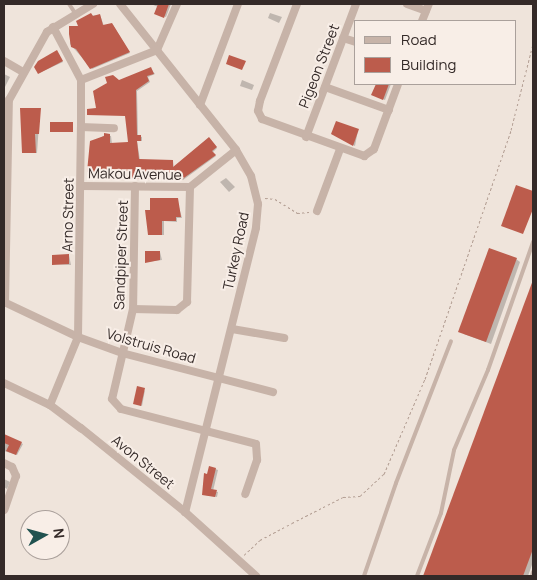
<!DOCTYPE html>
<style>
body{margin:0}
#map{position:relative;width:537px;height:580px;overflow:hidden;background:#efe4db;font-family:Manrope,sans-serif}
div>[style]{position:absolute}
.shadow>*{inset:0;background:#0003}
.building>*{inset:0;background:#bc5c4c}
.path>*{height:1px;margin-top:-0.5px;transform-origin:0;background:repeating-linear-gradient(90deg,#b29d92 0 2.5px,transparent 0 5px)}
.lane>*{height:4px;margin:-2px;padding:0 2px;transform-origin:2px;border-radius:2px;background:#c7b3a8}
.street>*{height:8px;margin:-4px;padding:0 4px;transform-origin:4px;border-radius:4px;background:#c7b3a8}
span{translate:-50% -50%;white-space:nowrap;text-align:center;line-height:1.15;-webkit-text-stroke:4px #f8eee7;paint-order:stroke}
.street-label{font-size:14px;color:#342a28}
.frame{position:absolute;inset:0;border:5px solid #342a28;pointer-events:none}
.legend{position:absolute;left:354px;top:20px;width:162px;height:65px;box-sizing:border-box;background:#f8eee7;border:1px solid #aaa09b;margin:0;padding:6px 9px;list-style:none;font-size:15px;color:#342a28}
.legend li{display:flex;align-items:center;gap:10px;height:25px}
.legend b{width:25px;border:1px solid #aaa09b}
.north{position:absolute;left:20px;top:510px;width:50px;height:50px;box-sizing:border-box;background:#f8eee7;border:1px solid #aaa09b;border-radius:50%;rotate:83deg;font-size:14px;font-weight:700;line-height:20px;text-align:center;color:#342a28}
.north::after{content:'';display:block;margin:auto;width:18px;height:22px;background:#205250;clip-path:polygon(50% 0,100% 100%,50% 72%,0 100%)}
</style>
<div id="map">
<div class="shadow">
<i style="clip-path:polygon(151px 4px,171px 4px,166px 17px,155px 13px,158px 7px)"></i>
<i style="clip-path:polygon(270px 13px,282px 17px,279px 23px,268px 18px)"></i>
<i style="clip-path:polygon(100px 15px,104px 26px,113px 25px,130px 53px,92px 69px,70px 44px,70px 27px,80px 27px,86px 16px)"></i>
<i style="clip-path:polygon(57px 52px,63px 62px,39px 73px)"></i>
<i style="clip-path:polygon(152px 70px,155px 74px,148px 77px,150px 82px,137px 91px,138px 136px,142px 137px,142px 141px,137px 141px,140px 160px,173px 161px,174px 168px,211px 140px,217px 148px,213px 152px,216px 156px,183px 180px,176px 179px,176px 173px,155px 173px,154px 179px,134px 179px,133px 171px,116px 171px,116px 178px,105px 179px,104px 173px,88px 171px,90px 144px,105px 135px,111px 136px,112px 144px,129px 144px,126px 116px,98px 109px,119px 81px)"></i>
<i style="clip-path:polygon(4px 74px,10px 77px,4px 89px)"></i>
<i style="clip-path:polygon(242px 80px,254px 85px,252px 90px,240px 86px)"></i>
<i style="clip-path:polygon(377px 84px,391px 84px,385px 100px,373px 95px)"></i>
<i style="clip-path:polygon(40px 110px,37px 153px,25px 153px,23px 152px)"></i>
<i style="clip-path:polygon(358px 130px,355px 146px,332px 134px)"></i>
<i style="clip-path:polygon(226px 178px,235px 187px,229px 192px,220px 182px)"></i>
<i style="clip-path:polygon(177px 200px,182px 218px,177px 218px,177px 222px,164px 221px,164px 235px,151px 235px,151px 211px)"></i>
<i style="clip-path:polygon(160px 252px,162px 260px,146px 262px)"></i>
<i style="clip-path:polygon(69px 255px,71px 265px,53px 264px)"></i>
<i style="clip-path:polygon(516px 259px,520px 262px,491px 344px,464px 334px)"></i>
<i style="clip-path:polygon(533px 282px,533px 562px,528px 576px,424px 576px)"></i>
<i style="clip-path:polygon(145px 390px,142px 406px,136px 404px)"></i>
<i style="clip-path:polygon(4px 435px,23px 444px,17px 455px,4px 451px)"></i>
<i style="clip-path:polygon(210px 467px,218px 470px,213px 491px,218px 492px,217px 497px,205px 495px)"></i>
<i style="clip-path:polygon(4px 479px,10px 482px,7px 489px,4px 487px)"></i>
</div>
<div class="building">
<i style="clip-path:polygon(158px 4px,169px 4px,164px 18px,154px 14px)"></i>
<i style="clip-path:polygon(91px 13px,93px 16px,100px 14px,103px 25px,112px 23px,130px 52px,90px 69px,76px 49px,71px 47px,69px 34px,69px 26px,78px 26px,76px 21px)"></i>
<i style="clip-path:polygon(57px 50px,63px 61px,38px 74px,34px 67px,38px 61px)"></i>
<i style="clip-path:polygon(229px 55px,246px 61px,242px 70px,226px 64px)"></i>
<i style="clip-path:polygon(151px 67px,154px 74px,147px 76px,149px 81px,136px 90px,137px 135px,141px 135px,141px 141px,137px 141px,139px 159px,173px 160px,173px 167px,209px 137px,217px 147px,212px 151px,216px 155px,181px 180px,175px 180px,175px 172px,154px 173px,153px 179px,132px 179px,132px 171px,115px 171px,115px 177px,111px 179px,103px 179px,103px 173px,87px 172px,90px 141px,104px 136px,104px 133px,110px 134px,110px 143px,128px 142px,125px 116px,87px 115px,87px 109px,96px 108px,93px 91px,107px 83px,105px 77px,113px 75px,119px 80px)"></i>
<i style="clip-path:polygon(376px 84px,389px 84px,383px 100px,371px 95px)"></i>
<i style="clip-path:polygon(20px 108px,41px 108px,39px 134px,35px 134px,36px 153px,22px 153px)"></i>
<i style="clip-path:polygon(336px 121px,359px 129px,353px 146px,331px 134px)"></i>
<i style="clip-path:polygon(50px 122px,73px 122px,73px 132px,50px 132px)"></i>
<i style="clip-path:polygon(516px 185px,533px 191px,533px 209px,523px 234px,501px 226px)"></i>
<i style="clip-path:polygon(150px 198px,178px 198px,181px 217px,176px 217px,176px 221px,162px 221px,162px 235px,148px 235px,145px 210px,150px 210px)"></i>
<i style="clip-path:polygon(489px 248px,517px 258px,486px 342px,458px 332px)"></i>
<i style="clip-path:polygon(145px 251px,160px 251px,160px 260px,145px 263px)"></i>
<i style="clip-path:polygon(69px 254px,69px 264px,52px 265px,52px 255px)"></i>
<i style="clip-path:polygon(533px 280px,533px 549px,523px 576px,423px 576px)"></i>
<i style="clip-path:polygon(137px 386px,145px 388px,141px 406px,133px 404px)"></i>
<i style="clip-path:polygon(4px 434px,22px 442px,16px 455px,6px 451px,9px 445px,4px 443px)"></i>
<i style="clip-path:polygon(209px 466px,216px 468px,211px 489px,217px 490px,215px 497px,202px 495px,204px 473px,207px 474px)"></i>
</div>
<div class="path">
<i style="left:265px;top:198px;width:10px;rotate:6deg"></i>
<i style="left:275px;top:199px;width:26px;rotate:32deg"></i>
<i style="left:297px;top:213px;width:12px;rotate:-5deg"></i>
<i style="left:244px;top:555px;width:22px;rotate:-43deg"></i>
<i style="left:260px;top:540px;width:36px;rotate:-28deg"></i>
<i style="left:292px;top:523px;width:57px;rotate:-27deg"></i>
<i style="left:343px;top:497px;width:17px;rotate:-3deg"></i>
<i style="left:360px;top:496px;width:33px;rotate:-43deg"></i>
<i style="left:384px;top:474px;width:103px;rotate:-66.7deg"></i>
<i style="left:425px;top:379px;width:263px;rotate:-70.9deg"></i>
<i style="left:511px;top:130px;width:89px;rotate:-75.7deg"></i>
</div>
<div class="lane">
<i style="left:69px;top:4px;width:11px;rotate:56deg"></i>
<i style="left:364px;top:576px;width:98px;rotate:-71deg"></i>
<i style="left:396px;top:483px;width:152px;rotate:-68.8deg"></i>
<i style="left:417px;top:576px;width:67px;rotate:-69.1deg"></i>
<i style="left:441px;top:513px;width:64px;rotate:-78.3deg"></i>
<i style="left:454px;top:450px;width:87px;rotate:-67deg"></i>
<i style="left:488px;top:370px;width:136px;rotate:-70.6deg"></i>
<i style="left:532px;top:576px;width:4px;rotate:-76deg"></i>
</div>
<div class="street">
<i style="left:120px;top:4px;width:186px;rotate:51.5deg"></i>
<i style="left:236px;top:150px;width:30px;rotate:60deg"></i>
<i style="left:251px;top:176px;width:29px;rotate:76deg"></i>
<i style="left:258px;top:204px;width:24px;rotate:95deg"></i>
<i style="left:256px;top:228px;width:293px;rotate:104deg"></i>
<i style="left:297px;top:4px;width:104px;rotate:110.9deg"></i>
<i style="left:260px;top:101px;width:10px;rotate:101deg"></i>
<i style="left:258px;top:111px;width:9px;rotate:63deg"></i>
<i style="left:262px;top:119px;width:109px;rotate:19.9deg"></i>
<i style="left:364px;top:156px;width:12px;rotate:-35deg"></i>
<i style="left:374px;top:149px;width:69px;rotate:-69.7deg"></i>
<i style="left:407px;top:4px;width:20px;rotate:20deg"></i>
<i style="left:422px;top:21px;width:18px;rotate:-68deg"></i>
<i style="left:343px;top:38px;width:14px;rotate:17deg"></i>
<i style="left:157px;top:50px;width:50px;rotate:-66.5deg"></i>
<i style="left:4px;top:61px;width:22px;rotate:30deg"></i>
<i style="left:81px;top:80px;width:82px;rotate:-21.5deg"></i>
<i style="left:325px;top:87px;width:68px;rotate:19.8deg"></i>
<i style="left:200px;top:105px;width:108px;rotate:-69.4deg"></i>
<i style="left:81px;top:127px;width:33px;rotate:2deg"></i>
<i style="left:306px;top:137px;width:142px;rotate:-69.4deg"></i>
<i style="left:81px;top:186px;width:109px;rotate:0.5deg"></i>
<i style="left:190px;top:187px;width:59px;rotate:-38.8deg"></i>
<i style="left:135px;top:186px;width:123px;rotate:90.9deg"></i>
<i style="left:133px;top:309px;width:92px;rotate:103.1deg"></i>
<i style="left:112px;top:399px;width:13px;rotate:48deg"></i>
<i style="left:121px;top:409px;width:139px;rotate:14.5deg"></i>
<i style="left:256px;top:444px;width:16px;rotate:86deg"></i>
<i style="left:257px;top:460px;width:36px;rotate:109deg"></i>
<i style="left:317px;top:211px;width:66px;rotate:-69.6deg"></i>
<i style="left:4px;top:302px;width:82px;rotate:25.3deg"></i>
<i style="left:78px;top:337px;width:47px;rotate:20deg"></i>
<i style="left:122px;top:353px;width:156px;rotate:14.5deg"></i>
<i style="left:5px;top:303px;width:203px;rotate:-88.9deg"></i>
<i style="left:9px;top:100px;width:78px;rotate:-60.8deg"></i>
<i style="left:47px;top:32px;width:54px;rotate:-31.3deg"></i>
<i style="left:133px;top:309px;width:44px;rotate:1.3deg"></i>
<i style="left:177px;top:310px;width:13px;rotate:-39deg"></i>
<i style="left:187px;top:302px;width:115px;rotate:-88.5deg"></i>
<i style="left:232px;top:329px;width:53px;rotate:9.8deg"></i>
<i style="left:4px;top:383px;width:51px;rotate:25.6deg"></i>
<i style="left:50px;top:405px;width:39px;rotate:37deg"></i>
<i style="left:81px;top:428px;width:134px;rotate:38.9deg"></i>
<i style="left:185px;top:512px;width:96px;rotate:42deg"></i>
<i style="left:50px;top:405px;width:74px;rotate:-67.6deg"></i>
<i style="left:78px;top:337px;width:210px;rotate:-89.2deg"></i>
<i style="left:81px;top:127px;width:47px;rotate:-90deg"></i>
<i style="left:81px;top:80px;width:60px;rotate:-117.8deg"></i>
<i style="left:4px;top:463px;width:9px;rotate:27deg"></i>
<i style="left:12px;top:467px;width:10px;rotate:66deg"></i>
<i style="left:16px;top:476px;width:36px;rotate:109deg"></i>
</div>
<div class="street-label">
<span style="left:319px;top:66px;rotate:-69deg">Pigeon Street</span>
<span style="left:135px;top:174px;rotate:1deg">Makou Avenue</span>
<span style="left:68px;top:215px;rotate:-89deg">Arno Street</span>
<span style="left:236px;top:251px;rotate:-78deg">Turkey Road</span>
<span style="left:121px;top:255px;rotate:-88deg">Sandpiper Street</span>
<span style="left:151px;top:346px;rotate:16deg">Volstruis Road</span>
<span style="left:143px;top:462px;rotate:39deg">Avon Street</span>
</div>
<div class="frame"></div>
<ul class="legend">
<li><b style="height:6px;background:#c7b3a8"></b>Road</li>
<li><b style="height:14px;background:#bc5c4c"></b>Building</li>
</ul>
<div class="north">N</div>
</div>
